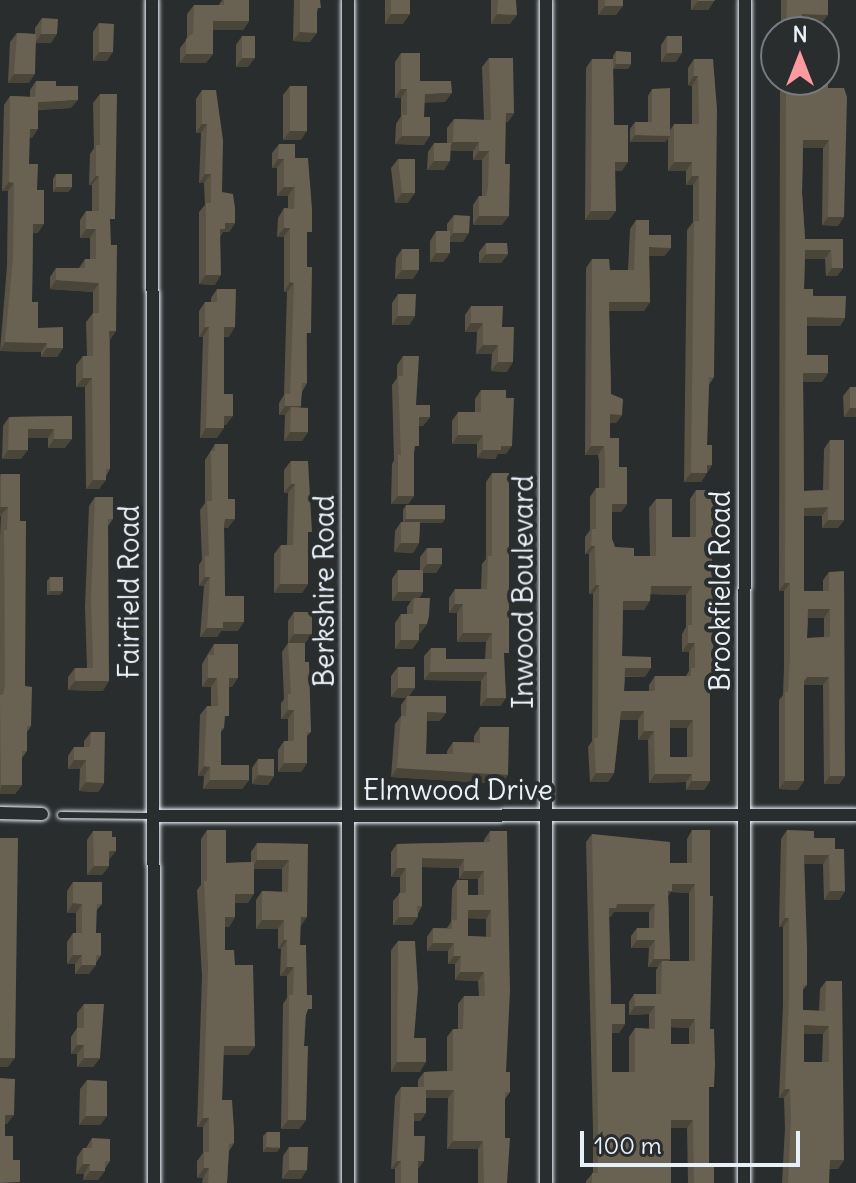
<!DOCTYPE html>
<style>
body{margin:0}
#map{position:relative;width:856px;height:1183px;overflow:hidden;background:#2a2d2e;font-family:Delius,sans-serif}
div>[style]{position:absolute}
.roads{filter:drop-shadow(0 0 2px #e8f1f8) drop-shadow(0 0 2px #e8f1f8)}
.service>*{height:6px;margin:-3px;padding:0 3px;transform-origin:3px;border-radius:3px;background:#2a2d2e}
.minor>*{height:12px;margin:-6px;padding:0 6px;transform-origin:6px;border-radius:6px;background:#2a2d2e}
.wall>*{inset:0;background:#5a5447}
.shaded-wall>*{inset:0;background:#4a4539}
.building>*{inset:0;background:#696252}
span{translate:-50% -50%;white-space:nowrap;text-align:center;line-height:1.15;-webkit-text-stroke:8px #2a2d2e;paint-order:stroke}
.street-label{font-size:28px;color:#e8f1f8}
.north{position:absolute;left:760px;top:16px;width:80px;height:80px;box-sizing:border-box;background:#2a2d2e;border:2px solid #767b7f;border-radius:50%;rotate:0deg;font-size:22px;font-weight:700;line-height:32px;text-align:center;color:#e8f1f8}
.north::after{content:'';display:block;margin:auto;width:28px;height:36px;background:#ff9aa2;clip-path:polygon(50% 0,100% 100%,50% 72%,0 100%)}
.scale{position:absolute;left:580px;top:1131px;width:220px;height:36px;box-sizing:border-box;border:4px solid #e8f1f8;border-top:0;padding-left:10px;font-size:24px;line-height:28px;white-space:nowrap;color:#e8f1f8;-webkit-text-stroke:6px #2a2d2e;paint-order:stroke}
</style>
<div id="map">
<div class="roads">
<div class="service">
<i style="left:61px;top:815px;width:92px;rotate:0.6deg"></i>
</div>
<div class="minor">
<i style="left:152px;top:0;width:1183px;rotate:89.9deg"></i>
<i style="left:546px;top:0;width:1183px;rotate:90deg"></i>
<i style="left:0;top:813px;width:42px;rotate:1.4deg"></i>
<i style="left:153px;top:816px;width:703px;rotate:-0.08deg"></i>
<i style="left:348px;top:1183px;width:1183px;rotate:-90deg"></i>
<i style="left:744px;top:1183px;width:1183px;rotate:-89.95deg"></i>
</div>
</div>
<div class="wall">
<i style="clip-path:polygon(222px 0,249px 0,249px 21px,243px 30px,213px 30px,213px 54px,206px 63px,180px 63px,180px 48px,187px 39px,187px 14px,194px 5px,219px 5px)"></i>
<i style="clip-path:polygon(294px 0,320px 0,310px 42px,293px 41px)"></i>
<i style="clip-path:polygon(385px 0,410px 0,403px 24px,385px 24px)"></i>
<i style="clip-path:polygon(491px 0,516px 0,510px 24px,491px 24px)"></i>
<i style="clip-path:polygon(598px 0,623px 0,616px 15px,598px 15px)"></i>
<i style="clip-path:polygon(691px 0,715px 0,714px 1px,708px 10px,691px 10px)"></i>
<i style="clip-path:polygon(781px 0,828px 0,822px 23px,802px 23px,802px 32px,781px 32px)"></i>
<i style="clip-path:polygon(42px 18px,51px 43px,36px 43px,29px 83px,8px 83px,10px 42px,17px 33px,35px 34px,35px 28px)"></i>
<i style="clip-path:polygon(99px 23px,107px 61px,93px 61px,93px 32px)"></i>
<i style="clip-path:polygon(242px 36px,248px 67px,236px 67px,236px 45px)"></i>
<i style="clip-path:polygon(667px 36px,676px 62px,661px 62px,661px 45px)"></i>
<i style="clip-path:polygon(616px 51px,631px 64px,628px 69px,613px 69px,614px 125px,622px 171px,615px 171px,609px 220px,585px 220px,586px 68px,592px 59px,613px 63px,613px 56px)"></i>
<i style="clip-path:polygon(401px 53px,420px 81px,445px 102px,424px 102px,424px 145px,395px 144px,396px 124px,401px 116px,401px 98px,395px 98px,395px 62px)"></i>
<i style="clip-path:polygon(489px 58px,514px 113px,508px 122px,505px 122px,502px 225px,473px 225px,473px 205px,479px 196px,482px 196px,482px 160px,473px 160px,473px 151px,450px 151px,444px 170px,427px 170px,428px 152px,434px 143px,447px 143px,447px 128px,454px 119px,484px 120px,482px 67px)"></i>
<i style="clip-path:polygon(694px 59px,713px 59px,714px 377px,709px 385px,707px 445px,712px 465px,701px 482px,684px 482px,687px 230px,693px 222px,693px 185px,686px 185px,686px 171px,668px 171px,668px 138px,665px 142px,630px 142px,630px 129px,635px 122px,648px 122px,648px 96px,652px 89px,670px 130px,674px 124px,692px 124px,692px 86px,688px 85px,688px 68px)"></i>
<i style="clip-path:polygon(evenodd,780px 80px,824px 80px,828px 88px,838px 226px,822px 225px,823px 148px,803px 148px,802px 193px,805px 239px,843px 239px,843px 268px,837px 276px,826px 276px,825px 259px,805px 259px,804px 289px,845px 318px,840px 326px,807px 326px,807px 355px,828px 373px,822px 382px,803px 382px,804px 491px,823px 490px,824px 449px,830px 440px,844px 520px,838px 528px,822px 528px,822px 516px,804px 516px,804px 591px,823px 591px,823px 580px,829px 572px,845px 776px,839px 784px,824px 784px,823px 685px,804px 685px,798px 790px,779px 789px,779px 700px,783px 695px,784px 667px,784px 591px,779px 591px,780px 80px,808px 618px,824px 618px,824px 637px,807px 638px,808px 618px)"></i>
<i style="clip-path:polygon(36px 81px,56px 86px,71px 108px,38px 110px,32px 138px,29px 138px,29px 164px,38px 233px,33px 233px,32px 302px,38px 328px,63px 348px,57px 357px,41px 357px,41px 352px,0 351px,7px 266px,8px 191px,2px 191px,4px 105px,10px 96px,30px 97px,30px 90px)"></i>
<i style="clip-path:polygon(290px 86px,301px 140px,283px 140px,283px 95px)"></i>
<i style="clip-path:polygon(202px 90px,222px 192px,235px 223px,229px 232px,223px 232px,220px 237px,215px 285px,199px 284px,199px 212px,205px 205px,204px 183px,199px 183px,201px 133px,196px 133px,196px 99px)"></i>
<i style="clip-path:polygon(100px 94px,110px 226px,110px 469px,99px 489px,86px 489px,85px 387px,76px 387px,76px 365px,83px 356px,87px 356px,86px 322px,93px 313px,93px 292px,50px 289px,50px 277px,56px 268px,79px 268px,85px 259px,90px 259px,90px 238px,80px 238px,80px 220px,86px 211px,92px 211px,92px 185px,89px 185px,90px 154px,94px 148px,93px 103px)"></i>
<i style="clip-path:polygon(279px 144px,295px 158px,307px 238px,307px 383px,302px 392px,300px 408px,308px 432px,302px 441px,284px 441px,285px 415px,279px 415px,279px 403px,284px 395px,287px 292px,284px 292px,284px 237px,277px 237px,278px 218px,284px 208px,288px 208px,288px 196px,277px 196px,277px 168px,272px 168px,272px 153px)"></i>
<i style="clip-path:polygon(398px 159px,408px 203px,395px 203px,391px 168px)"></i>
<i style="clip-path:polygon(56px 174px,72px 187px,68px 192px,53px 192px,53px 179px)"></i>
<i style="clip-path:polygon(454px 215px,463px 242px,450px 242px,450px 253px,443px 262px,430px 262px,430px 241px,436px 231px,447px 231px,447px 224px)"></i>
<i style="clip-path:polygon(evenodd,636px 220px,649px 235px,671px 248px,664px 256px,649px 256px,650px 302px,644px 311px,609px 311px,611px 394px,622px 415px,616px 423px,610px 423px,610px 438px,627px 504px,621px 512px,612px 512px,612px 539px,615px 547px,634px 556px,650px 556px,649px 508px,656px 499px,672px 537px,690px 537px,690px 499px,696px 490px,714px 555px,712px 555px,714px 681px,710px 686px,710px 781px,704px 790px,686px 790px,686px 782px,649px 783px,648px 740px,638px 740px,638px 720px,620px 720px,614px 773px,608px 782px,590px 782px,588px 747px,592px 741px,593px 594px,589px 594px,589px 554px,585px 554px,585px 537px,590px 530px,590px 497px,596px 488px,599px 488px,599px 461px,598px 455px,585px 455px,586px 268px,592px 259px,610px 270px,628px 270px,630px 229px,636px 220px,650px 594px,686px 595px,686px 627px,682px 634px,682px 652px,689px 652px,689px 671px,686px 676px,655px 676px,649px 685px,649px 691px,624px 691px,625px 677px,645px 677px,622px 656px,623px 610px,644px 610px,650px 594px,636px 220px,670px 728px,687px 728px,687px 757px,670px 757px,670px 728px)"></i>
<i style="clip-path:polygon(486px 243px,508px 254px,501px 263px,479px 263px,479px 252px)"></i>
<i style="clip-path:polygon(402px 249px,413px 279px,395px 279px,396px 258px)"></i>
<i style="clip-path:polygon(217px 289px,229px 337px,224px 337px,224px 394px,226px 425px,224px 425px,217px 438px,200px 438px,203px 337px,199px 337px,199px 311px,205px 302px,211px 302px,211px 298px)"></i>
<i style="clip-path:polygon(398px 294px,415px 316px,409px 325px,392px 325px,392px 303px)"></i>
<i style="clip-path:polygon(471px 306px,502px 327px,507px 372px,491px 371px,492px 354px,476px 354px,477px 332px,465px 332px,465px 315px)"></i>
<i style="clip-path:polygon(403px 356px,416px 405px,430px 417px,423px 426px,419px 426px,414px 453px,414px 496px,408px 504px,391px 504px,392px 464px,394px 460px,392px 385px,397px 378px,397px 365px)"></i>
<i style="clip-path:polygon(850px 387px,856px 417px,844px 417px,843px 396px)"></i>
<i style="clip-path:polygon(481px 390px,506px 454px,498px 454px,495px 459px,477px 458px,477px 444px,452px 444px,452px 421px,458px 412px,475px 412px,475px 399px)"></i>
<i style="clip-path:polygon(72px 416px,65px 448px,48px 448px,48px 438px,28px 438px,21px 459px,2px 459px,3px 426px,9px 417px)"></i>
<i style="clip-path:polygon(215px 444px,228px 528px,224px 528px,225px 596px,238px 631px,221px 631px,217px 637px,200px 637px,204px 586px,199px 586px,199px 565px,202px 560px,200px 510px,205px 503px,205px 460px)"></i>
<i style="clip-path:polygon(291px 461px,308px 537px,308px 584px,302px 593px,274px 593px,274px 554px,281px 545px,287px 545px,288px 493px,284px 493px,284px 470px)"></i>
<i style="clip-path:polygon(492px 473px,506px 698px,500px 706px,480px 706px,481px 681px,424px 680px,424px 656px,431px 648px,446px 659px,485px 659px,486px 642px,457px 642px,457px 613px,449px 613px,449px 598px,455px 589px,481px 589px,482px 564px,486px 559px,486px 482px)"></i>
<i style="clip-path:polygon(1px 474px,20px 521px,25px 686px,31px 726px,27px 732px,27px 751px,22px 758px,22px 785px,15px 794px,0 794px,0 536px,1px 516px,0 516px,0 475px)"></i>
<i style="clip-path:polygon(95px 497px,113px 519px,108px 526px,103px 691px,68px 690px,68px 677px,75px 668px,87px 668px,85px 607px,89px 506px)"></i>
<i style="clip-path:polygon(406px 505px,445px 519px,442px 523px,420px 523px,419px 543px,413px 553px,394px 552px,395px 531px,401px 522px,403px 522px,403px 510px)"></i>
<i style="clip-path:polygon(427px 548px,442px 564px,436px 573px,423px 573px,423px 592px,419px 598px,427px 624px,420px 633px,419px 633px,419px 640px,412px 649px,395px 649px,395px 623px,401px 614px,407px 614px,407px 607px,411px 601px,392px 601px,392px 579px,398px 570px,420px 570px,420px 557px)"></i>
<i style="clip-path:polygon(50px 577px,60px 595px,47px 595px,47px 581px)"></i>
<i style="clip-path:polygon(294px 612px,312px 634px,305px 643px,288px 643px,288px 621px)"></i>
<i style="clip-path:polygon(288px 643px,305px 662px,311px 732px,307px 736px,307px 763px,301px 772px,278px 772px,278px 750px,284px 741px,288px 741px,288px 719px,281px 719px,281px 703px,284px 699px,282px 652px)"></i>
<i style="clip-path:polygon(214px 644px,232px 687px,229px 687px,224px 728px,221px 732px,221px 765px,249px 780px,242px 789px,203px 789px,204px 776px,198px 776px,200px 715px,207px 706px,211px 706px,211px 687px,202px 687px,202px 664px)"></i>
<i style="clip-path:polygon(398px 667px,409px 696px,440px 721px,427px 721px,426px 754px,447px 754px,447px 751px,453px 742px,474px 742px,474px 736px,480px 727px,502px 784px,391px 777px,395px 724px,401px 716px,401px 705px,406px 698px,391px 697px,391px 676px)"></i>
<i style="clip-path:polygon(91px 732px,104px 783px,98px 792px,79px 791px,80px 769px,68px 769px,68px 756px,74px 747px,84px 747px,84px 741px)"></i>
<i style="clip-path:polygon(258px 759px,274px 776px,268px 785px,252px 784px,252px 768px)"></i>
<i style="clip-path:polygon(207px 830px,226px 863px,251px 862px,251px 852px,257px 843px,308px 844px,300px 926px,300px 945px,306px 1018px,304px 1046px,306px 1120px,299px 1129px,281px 1129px,283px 1004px,287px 998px,287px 976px,280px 976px,281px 949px,278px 949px,278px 929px,256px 929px,256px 900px,262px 891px,282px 892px,282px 869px,254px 869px,248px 903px,235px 903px,235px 917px,229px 927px,225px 927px,225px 950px,235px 965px,255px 1046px,248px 1055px,223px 1055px,222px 1100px,234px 1143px,229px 1151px,227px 1183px,202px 1183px,203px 1178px,197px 1178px,197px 1161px,203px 1153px,203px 1127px,197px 1127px,202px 976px,197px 890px,201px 885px,201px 839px)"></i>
<i style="clip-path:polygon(evenodd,692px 830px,709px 1094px,709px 1164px,714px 1183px,688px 1183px,687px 1128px,671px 1128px,671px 1183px,586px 1183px,586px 1181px,593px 1173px,593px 1130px,586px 842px,592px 834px,670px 863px,687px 863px,687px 839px,692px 830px,671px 892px,689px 893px,689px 961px,669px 961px,670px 959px,668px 896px,671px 892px,692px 830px,614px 912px,649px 912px,649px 928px,637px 928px,631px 936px,631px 948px,649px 948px,648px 967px,658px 967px,656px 970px,656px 994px,634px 994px,629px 1002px,629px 1015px,649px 1014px,649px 1029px,635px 1028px,629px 1037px,629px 1072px,612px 1072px,612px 1033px,619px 1033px,625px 1024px,611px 1004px,609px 916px,614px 912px,692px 830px,671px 1027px,689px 1028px,689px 1044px,671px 1044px,671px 1027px)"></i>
<i style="clip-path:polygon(evenodd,787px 830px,814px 838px,835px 849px,845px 891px,839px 900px,824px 900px,823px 864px,804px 864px,807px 985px,803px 990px,803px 1010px,819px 1011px,820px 989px,826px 981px,844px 1160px,838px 1169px,829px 1169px,829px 1183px,782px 1183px,785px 1128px,784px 1098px,779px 1098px,783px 1005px,783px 927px,779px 927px,781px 839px,787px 830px,804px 1034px,823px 1034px,822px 1062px,804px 1062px,804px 1034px)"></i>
<i style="clip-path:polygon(93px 831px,109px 860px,109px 866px,102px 875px,87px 875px,87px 840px)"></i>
<i style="clip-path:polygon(evenodd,490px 831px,506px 1072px,510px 1092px,505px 1099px,505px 1138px,507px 1183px,478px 1183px,478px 1149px,447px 1149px,448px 1098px,426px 1098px,426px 1113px,420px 1121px,414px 1121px,414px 1136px,418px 1169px,418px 1183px,395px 1183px,395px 1169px,391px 1169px,395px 1096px,401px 1087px,418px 1087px,418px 1080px,424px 1072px,447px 1071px,447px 1037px,453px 1029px,458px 1029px,458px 1004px,464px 996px,479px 996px,478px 981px,455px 980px,455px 964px,448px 964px,448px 951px,427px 951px,427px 937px,433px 928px,447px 928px,451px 922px,452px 889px,457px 880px,468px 895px,478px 895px,478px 879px,459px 879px,459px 868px,422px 867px,422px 906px,412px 925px,393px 925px,393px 901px,400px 893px,400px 877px,391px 877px,391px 852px,397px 844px,484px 842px,484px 840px,490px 831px,468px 918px,486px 919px,486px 937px,468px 936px,468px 918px)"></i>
<i style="clip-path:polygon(73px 882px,102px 904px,96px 911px,96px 933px,101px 955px,89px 974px,75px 974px,75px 964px,67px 964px,67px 942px,73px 933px,76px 933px,76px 913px,67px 913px,67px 891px)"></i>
<i style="clip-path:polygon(398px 941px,414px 1038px,420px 1072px,391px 1072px,391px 950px)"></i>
<i style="clip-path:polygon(84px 1004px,100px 1058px,93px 1067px,77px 1067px,77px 1054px,71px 1054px,71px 1037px,77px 1028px,77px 1013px)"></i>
<i style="clip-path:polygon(87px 1080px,107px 1116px,100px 1125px,79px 1125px,80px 1089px)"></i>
<i style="clip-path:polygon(267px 1132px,277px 1152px,263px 1152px,263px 1136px)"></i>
<i style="clip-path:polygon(92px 1138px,110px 1161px,98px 1180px,83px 1180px,84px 1174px,76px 1174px,77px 1157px,83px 1148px,86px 1148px)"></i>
<i style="clip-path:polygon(289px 1147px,301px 1179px,282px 1179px,283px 1156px)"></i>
</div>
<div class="shaded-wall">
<i style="clip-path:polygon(698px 1px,714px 1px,708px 10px,691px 10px)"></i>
<i style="clip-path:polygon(605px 6px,623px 6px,616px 15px,598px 15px)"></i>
<i style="clip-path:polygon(391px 14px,410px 14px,403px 24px,385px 24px)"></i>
<i style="clip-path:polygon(497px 14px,517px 15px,510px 24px,491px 24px)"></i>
<i style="clip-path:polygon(802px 14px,828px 15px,822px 23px,796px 23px)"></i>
<i style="clip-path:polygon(213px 21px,249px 21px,243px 30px,207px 30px)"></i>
<i style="clip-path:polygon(300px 32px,317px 33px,310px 42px,293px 41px)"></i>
<i style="clip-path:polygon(41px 34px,57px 34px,51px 43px,35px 43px)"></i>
<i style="clip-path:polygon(99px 52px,113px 52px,107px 61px,93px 61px)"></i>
<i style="clip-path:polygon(667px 53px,682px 53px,676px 62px,661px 62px)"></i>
<i style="clip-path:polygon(186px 54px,213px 54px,206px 63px,180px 63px)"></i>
<i style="clip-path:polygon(242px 58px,255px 58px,248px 67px,236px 67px)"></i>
<i style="clip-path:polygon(616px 64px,631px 64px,628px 69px,613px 69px)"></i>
<i style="clip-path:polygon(14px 74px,35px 74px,29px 83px,8px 83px)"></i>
<i style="clip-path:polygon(694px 76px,698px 76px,692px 86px,688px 85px)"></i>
<i style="clip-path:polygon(401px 89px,407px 89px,401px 98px,395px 98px)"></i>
<i style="clip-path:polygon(452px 93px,445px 102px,418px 103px,425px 94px)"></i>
<i style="clip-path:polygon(78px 100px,71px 108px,32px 110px,38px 102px)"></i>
<i style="clip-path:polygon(506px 113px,514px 113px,508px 122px,499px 122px)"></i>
<i style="clip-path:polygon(202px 124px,207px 124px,201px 133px,196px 133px)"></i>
<i style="clip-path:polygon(30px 129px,38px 129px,32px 138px,23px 138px)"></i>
<i style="clip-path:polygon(290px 131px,307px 131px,301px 140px,283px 140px)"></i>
<i style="clip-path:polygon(635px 135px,670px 136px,665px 142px,630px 142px)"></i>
<i style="clip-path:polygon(402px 136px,430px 136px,424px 145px,395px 144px)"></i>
<i style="clip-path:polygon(803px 140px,829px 140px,823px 148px,797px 148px)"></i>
<i style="clip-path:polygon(453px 142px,479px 142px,473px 151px,447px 151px)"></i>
<i style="clip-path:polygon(479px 151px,489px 151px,482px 160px,473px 160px)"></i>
<i style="clip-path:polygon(278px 159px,284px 159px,277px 168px,272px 168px)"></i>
<i style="clip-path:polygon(434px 161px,450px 161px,444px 170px,427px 170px)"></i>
<i style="clip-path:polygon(615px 162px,628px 162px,622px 171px,609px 171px)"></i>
<i style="clip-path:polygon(674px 162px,692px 162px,686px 171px,668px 171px)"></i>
<i style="clip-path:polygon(205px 174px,211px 174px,204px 183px,199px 183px)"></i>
<i style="clip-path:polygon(96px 176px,99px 176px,92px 185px,89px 185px)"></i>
<i style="clip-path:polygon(692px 176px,699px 176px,693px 185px,686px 185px)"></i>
<i style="clip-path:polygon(9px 182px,14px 183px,8px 191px,2px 191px)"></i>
<i style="clip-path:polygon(56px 187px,72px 187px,68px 192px,53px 192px)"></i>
<i style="clip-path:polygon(284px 187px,294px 187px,288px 196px,277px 196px)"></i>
<i style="clip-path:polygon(402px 193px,415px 193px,408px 203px,395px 203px)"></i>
<i style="clip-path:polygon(591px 211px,616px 211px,609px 220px,585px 220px)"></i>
<i style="clip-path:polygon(479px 216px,509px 216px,502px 225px,473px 225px)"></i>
<i style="clip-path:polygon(828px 217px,844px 217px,838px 226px,822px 225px)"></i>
<i style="clip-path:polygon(225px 223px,235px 223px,229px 232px,223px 232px,219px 238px,214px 238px)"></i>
<i style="clip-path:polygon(33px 224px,44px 224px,38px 233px,27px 233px)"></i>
<i style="clip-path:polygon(284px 228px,290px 228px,284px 237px,277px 237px)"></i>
<i style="clip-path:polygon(86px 229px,96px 229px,90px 238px,80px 238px)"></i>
<i style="clip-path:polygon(453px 233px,469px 233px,463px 242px,447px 242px)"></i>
<i style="clip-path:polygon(649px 247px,671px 248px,664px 256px,643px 256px)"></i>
<i style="clip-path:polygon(805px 250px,831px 250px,825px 259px,799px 259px)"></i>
<i style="clip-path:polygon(436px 253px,450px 253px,443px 262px,430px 262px)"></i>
<i style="clip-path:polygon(486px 254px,508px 254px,501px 263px,479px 263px)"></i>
<i style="clip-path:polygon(832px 268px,843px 268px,837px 276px,826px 276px)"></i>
<i style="clip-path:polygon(402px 270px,419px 270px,413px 279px,395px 279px)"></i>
<i style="clip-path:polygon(206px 275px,221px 275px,215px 285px,199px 284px)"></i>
<i style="clip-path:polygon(56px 280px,99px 283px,93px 292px,50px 289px)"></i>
<i style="clip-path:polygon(290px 282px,294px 283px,287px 292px,284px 292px)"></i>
<i style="clip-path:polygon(609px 302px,650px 302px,644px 311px,603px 311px)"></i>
<i style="clip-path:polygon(398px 316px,415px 316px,409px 325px,392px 325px)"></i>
<i style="clip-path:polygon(807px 317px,845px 318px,840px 326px,801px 326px)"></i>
<i style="clip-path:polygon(471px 323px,483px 323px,477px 332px,465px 332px)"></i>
<i style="clip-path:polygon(205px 327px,209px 327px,203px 337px,199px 337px)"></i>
<i style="clip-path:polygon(224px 327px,235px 327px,229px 337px,217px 337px)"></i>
<i style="clip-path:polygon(109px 331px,116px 331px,110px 340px)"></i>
<i style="clip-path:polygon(5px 342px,47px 343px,41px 352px,0 351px)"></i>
<i style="clip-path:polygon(483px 345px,498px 345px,492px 354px,476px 354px)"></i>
<i style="clip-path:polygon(47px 348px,63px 348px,57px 357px,41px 357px)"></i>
<i style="clip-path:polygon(498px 362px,513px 362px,507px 372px,491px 371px)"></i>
<i style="clip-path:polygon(803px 373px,828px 373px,822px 382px,797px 382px)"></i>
<i style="clip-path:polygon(83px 378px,92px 378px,85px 387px,76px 387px)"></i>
<i style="clip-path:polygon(285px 406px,301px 406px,295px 415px,291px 407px,285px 415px,279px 415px)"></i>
<i style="clip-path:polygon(850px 408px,856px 408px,856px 417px,844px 417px)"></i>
<i style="clip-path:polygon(610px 414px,622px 415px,616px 423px,604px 423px)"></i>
<i style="clip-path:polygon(224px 416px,233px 416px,226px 425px,218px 425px)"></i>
<i style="clip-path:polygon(419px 417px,430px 417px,423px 426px,413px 426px)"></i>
<i style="clip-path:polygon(206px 428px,224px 428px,217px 438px,200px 438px)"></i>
<i style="clip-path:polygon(28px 429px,54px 429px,48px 438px,22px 438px)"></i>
<i style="clip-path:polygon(290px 432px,308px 432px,302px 441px,284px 441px)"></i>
<i style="clip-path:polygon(458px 435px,483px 435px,477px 444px,452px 444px)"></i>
<i style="clip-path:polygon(54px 439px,72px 439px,65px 448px,48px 448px)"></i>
<i style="clip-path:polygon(501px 446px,512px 446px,506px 454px,498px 454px,495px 459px,477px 458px,483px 450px)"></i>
<i style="clip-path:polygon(591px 446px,604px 446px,598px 455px,585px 455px)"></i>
<i style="clip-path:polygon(8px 450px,28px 450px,21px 459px,2px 459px)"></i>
<i style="clip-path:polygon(707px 465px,712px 465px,701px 482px,684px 482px,691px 473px)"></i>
<i style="clip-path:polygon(93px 480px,106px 480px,99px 489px,86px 489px)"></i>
<i style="clip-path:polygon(291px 484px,295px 484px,288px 493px,284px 493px)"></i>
<i style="clip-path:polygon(398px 496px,414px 496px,408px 504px,391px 504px)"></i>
<i style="clip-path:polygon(612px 504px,627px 504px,621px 512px,606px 512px)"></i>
<i style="clip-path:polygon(1px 507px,8px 507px,0 516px,0 508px)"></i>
<i style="clip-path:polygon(828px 507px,822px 516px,798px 516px,804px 508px)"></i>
<i style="clip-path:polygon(225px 519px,235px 519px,228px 528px,219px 528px)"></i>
<i style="clip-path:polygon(406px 519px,445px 519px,442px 523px,403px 523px)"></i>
<i style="clip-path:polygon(828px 520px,844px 520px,838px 528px,822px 528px)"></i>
<i style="clip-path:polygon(401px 543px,419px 543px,413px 553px,394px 552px)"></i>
<i style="clip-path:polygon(591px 546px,595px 546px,589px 554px,585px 554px)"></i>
<i style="clip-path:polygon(711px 546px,720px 547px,714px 555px,705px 555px)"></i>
<i style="clip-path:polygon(427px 564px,442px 564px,436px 573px,420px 573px)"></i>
<i style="clip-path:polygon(205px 577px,210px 577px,204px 586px,199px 586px)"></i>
<i style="clip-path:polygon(785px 583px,790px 583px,784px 591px,779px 591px)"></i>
<i style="clip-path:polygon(280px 584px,308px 584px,302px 593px,274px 593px)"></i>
<i style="clip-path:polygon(596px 585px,599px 585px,593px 594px,589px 594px)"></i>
<i style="clip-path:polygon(651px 586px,692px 586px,686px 595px,644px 594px)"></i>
<i style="clip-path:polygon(50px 591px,63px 591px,60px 595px,47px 595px)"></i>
<i style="clip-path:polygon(398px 592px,423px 592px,417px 601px,414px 598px,411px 601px,392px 601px)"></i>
<i style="clip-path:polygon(623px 601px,650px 601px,644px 610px,617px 610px)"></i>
<i style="clip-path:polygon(455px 604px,463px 604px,457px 613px,449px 613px)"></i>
<i style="clip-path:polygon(808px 609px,830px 609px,824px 618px,802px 618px)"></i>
<i style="clip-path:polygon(223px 622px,244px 622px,238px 631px,221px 631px,217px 637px,200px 637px,207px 628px)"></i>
<i style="clip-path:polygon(419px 624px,427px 624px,420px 633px,413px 633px)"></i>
<i style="clip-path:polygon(463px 633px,492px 633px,486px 642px,457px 642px)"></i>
<i style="clip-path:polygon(294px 634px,312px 634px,305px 643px,288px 643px)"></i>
<i style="clip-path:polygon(401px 640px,419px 640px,412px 649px,395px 649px)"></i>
<i style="clip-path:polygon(688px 643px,695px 643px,689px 652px,682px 652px)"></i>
<i style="clip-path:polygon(625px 668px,651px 668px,645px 677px,619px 676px)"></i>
<i style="clip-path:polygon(430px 672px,487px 672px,481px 681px,424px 680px)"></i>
<i style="clip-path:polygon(807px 677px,829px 677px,823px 685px,801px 685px,798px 689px)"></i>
<i style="clip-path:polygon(208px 678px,217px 678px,211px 687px,202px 687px)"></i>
<i style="clip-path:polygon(229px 678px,238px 678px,232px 687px,222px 687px)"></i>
<i style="clip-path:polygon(75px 681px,109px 681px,103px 691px,68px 690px)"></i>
<i style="clip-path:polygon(398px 688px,415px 688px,408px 698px,391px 697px)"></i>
<i style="clip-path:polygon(487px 698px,506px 698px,500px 706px,480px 706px)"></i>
<i style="clip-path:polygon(288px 710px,294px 710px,288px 719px,281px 719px)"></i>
<i style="clip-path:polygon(621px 711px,644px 711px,638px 720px,615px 720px)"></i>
<i style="clip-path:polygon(427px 712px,446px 713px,440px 721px,421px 721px)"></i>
<i style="clip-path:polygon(670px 720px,693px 720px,687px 728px,664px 728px)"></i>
<i style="clip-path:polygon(644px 731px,654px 731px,648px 740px,638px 740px)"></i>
<i style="clip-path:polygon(74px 760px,86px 760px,80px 769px,68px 769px)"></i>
<i style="clip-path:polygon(284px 763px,307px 763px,301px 772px,278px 772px)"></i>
<i style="clip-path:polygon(204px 766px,210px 767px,204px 776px,198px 776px)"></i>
<i style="clip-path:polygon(397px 768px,508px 775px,502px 784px,391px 777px)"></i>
<i style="clip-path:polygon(596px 773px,614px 773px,608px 782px,590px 782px)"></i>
<i style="clip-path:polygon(655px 774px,692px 774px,686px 782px,649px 783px)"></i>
<i style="clip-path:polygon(258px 775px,274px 776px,268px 785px,252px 784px)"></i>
<i style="clip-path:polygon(830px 776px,845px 776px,839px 784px,824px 784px)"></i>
<i style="clip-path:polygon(210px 780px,249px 780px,242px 789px,203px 789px)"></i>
<i style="clip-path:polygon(692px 781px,710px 781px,704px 790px,686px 790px)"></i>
<i style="clip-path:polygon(785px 781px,804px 781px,798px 790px,779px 789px)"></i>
<i style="clip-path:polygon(86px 782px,104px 783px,98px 792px,79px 791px)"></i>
<i style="clip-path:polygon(1px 785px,22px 785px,15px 794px,0 794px)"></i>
<i style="clip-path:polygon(109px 851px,116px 851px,109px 860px)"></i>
<i style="clip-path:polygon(804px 855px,829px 855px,823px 864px,798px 864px)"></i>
<i style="clip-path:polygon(422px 858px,464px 859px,459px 868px,416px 867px)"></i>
<i style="clip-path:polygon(257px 860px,289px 860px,282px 869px,251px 869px)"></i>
<i style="clip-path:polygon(94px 866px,109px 866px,102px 875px,87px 875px)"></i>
<i style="clip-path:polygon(397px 868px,406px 868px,400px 877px,391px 877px)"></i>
<i style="clip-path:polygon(464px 871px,484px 871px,478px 879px,459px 879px)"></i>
<i style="clip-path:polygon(672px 884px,695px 884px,689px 893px,671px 892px,666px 899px,662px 899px)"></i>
<i style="clip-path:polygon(830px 891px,845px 891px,839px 900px,824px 900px)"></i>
<i style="clip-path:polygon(235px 894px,254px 894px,248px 903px,229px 903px)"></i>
<i style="clip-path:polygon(73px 903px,82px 904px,76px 913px,67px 913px)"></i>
<i style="clip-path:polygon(617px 904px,655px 904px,649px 912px,614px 912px,611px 917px,603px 916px,609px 908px)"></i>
<i style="clip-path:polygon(468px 910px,491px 910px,486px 919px,462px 918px)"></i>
<i style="clip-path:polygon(225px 917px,235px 917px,229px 927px,219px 927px)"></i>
<i style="clip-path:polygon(301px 917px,307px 917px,301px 926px,294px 926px)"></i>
<i style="clip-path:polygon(399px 917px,418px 917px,412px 925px,393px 925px)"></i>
<i style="clip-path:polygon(785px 918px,789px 918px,783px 927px,779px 927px)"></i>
<i style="clip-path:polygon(262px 920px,284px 920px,278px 929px,256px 929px)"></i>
<i style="clip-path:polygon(284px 940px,287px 940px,281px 949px,278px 949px)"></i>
<i style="clip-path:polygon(637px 940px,655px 940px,649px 948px,631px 948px)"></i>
<i style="clip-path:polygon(433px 943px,454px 943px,448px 951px,427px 951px)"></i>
<i style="clip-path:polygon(73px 955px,82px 955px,75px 964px,67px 964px)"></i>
<i style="clip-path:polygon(454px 956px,461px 956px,455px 964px,448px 964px)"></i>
<i style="clip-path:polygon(654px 959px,670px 959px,664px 967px,662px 961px,658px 967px,648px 967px)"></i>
<i style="clip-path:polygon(82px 965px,96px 965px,89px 974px,75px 974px)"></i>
<i style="clip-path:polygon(287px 967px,294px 967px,287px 976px,280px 976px)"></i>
<i style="clip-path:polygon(460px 972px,484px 972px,478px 981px,455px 980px)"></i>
<i style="clip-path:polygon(635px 1006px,655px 1006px,649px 1014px,629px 1015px)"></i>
<i style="clip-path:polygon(671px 1019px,695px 1019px,689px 1028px,665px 1027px)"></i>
<i style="clip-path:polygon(612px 1024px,625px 1024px,619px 1033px,606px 1033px)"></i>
<i style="clip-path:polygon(804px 1025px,829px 1026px,823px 1034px,798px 1034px)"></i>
<i style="clip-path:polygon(77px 1045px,84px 1045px,77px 1054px,71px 1054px)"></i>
<i style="clip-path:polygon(224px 1046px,255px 1046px,248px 1055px,218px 1055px)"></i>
<i style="clip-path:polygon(0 1058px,15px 1058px,8px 1067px,0 1067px)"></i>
<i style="clip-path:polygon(84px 1058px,100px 1058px,93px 1067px,77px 1067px)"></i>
<i style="clip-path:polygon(397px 1062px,426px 1062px,420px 1072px,391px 1072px)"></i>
<i style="clip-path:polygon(785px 1089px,790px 1089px,784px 1098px,779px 1098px)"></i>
<i style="clip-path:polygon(426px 1090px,454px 1090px,448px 1098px,420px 1098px)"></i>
<i style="clip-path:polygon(414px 1113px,426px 1113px,420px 1121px,409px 1121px)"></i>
<i style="clip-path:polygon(5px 1115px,14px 1115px,7px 1124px,0 1124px)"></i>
<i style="clip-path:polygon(86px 1116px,107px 1116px,100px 1125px,79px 1125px)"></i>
<i style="clip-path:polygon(203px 1118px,209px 1118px,203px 1127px,197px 1127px)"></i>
<i style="clip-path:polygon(288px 1120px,306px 1120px,299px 1129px,281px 1129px)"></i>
<i style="clip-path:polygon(671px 1120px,693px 1120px,687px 1128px,665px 1128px)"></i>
<i style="clip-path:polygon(453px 1141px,483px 1141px,478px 1149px,447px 1149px)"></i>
<i style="clip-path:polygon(266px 1147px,280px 1148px,277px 1152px,263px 1152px)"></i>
<i style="clip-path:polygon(830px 1160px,844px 1160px,838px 1169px,824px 1169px)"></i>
<i style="clip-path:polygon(397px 1161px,401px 1161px,395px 1169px,391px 1169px)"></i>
<i style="clip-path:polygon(418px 1161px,424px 1161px,418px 1169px)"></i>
<i style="clip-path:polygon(83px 1164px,90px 1164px,84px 1174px,76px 1174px)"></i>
<i style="clip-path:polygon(204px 1168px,209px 1168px,203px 1178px,197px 1178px)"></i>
<i style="clip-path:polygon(289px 1170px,307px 1170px,301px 1179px,282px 1179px)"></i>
<i style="clip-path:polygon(90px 1171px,105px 1171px,98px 1180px,83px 1180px)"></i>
</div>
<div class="building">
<i style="clip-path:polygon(224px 0,249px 0,249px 21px,213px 21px,213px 54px,186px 54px,186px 39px,193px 33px,194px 5px,224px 5px)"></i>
<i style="clip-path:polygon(300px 0,320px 0,321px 8px,317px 8px,317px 33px,300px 32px)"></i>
<i style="clip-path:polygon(391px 0,410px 0,410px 14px,391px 14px)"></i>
<i style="clip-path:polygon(498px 0,516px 0,517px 15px,497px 14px)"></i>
<i style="clip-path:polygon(605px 0,623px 0,623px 6px,605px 6px)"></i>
<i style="clip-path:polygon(698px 0,715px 0,714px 1px,698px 1px)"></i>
<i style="clip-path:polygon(787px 0,828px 0,828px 15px,802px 14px,802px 32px,786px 32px)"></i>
<i style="clip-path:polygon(42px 18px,58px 19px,57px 34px,41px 34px)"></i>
<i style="clip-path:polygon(99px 23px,114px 24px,113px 52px,99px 52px)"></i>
<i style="clip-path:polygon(17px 33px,36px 34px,35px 74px,14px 74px)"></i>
<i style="clip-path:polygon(242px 36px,255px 36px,255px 58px,242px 58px)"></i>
<i style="clip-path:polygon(667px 36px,682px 36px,682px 53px,667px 53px)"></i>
<i style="clip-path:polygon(616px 51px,631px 52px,631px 64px,616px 64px)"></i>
<i style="clip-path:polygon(401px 53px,420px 53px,420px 81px,451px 81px,452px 93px,425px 94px,424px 117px,430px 117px,430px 136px,402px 136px,402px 115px,407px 115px,407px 89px,401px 89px)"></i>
<i style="clip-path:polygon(489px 58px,513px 58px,514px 113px,506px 113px,505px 164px,510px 164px,509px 216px,479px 216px,479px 196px,486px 196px,488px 188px,489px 151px,479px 151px,479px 142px,453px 142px,454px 119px,491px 120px)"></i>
<i style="clip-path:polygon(592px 59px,613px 59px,614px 125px,628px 125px,628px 162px,615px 162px,616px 211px,591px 211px)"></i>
<i style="clip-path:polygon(694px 59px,713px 59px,717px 109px,714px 377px,709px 377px,707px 445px,712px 445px,712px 465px,707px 465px,707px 473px,691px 473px,694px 221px,699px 221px,699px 176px,692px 176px,692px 162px,674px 162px,674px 124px,699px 124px,698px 76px,694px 76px)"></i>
<i style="clip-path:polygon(evenodd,824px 59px,828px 59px,828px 88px,844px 88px,847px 97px,844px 217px,828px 217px,829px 140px,803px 140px,802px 193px,805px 239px,843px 239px,843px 268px,832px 268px,831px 250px,805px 250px,804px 289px,813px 289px,813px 296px,846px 296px,845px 318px,807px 317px,807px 355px,828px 355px,828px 373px,803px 373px,804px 491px,829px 490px,830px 440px,844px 440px,844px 520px,828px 520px,828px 507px,804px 508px,804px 591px,829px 591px,829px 572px,844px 571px,845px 776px,830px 776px,829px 677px,807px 677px,804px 681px,804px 781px,785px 781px,785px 692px,788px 692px,790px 658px,790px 583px,785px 583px,786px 80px,824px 80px,824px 59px,808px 609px,830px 609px,830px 637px,807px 638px,808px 609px)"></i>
<i style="clip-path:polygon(36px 81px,56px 81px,56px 86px,78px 86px,78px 100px,38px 102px,38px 129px,30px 129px,29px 164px,38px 164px,37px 190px,44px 190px,44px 224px,33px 224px,32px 302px,38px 302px,38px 328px,63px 327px,63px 348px,47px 348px,47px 343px,5px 342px,13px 258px,14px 183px,9px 182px,10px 96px,35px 97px)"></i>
<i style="clip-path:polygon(290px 86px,307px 86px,307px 131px,290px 131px)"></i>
<i style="clip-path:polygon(670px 88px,670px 136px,635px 135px,635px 122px,652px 122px,652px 89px)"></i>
<i style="clip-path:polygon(202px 90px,216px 90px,223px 140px,222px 192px,233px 194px,235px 208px,235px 223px,225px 223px,225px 229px,220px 229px,221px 275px,206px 275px,206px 203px,211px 203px,211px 174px,205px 174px,207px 124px,202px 124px)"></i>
<i style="clip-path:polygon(100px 94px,117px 94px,115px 219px,110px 219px,111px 245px,117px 245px,116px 331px,109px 331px,110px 469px,106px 469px,106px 480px,93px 480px,92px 378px,83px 378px,83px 356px,93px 356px,93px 313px,99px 313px,99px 283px,56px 280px,56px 268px,85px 268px,85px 259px,96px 259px,96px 229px,86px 229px,86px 211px,99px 211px,99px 176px,96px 176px,96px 145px,100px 145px)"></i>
<i style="clip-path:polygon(434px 143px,451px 143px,450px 161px,434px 161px)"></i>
<i style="clip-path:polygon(279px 144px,295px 144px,295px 158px,308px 158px,312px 209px,312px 232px,307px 232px,307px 267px,312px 267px,311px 333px,306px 333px,307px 383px,302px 383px,301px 406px,285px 406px,285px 394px,290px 394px,294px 283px,290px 282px,290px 228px,284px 228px,284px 208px,294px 209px,295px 181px,294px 187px,284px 187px,284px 159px,278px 159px)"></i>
<i style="clip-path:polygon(398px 159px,415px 159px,415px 193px,402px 193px)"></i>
<i style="clip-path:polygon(56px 174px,72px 174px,72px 187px,56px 187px)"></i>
<i style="clip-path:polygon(454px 215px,470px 216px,469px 233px,453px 233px)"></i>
<i style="clip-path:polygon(evenodd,636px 220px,649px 220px,649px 235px,671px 235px,671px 248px,649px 247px,650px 302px,609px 302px,611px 394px,623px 399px,622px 415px,610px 414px,610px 438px,619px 438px,619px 467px,627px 467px,627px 504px,612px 504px,612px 539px,615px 547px,634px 548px,634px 556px,656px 556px,656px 499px,672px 499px,672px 537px,696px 537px,696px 490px,713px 490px,713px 524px,714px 530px,720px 530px,720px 547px,711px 546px,714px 681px,710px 681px,710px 781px,692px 781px,692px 774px,655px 774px,654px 731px,644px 731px,644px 711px,621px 711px,614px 773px,596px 773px,594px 738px,598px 738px,599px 585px,596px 585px,595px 546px,591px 546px,592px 529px,596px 529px,596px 488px,605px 488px,605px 453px,604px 446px,591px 446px,592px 259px,609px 259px,610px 270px,634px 270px,636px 220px,651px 586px,692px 586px,692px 625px,688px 625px,688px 643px,695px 643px,695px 668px,691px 668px,691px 676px,655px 676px,655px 691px,624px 691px,625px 668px,651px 668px,651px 657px,622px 656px,623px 601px,650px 601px,651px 586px,636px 220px,670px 720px,693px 720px,693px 757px,670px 757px,670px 720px)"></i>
<i style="clip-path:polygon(436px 231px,450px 231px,450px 253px,436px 253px)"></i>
<i style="clip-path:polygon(486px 243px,507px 243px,508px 254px,486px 254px)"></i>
<i style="clip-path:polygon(402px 249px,419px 249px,419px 270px,402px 270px)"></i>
<i style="clip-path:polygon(217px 289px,236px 289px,235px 327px,224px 327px,224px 394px,233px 394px,233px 416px,224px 416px,224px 428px,206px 428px,209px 327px,205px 327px,205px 302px,217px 302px)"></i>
<i style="clip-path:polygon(398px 294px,416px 294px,415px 316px,398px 316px)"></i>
<i style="clip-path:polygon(471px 306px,503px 306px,502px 327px,514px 327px,513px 362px,498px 362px,498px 345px,483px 345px,483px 323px,471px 323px)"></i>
<i style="clip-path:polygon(403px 356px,419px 356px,416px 405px,430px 405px,430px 417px,419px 417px,419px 446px,414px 446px,414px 496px,398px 496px,398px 455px,401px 455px,398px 376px,403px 376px)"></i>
<i style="clip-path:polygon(850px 387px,856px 387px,856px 408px,850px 408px)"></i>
<i style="clip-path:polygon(481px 390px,506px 390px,506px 398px,514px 398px,512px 446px,501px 446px,501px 450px,483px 450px,483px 435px,458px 435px,458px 412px,481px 412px)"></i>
<i style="clip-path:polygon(291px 407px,308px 408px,308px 432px,290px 432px)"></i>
<i style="clip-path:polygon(72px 416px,72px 439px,54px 439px,54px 429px,28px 429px,28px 450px,8px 450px,9px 417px)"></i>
<i style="clip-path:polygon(215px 444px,228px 444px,228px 499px,235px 499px,235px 519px,225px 519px,224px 526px,225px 596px,244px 596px,244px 622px,223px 622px,223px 628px,207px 628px,210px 577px,205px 577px,205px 556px,209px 556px,207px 501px,212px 501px,211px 451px,215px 451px)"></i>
<i style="clip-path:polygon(291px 461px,308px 461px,312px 532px,308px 532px,308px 584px,280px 584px,281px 545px,293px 545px,295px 484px,291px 484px)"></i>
<i style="clip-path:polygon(492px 473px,509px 473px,509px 653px,504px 653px,506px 698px,487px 698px,487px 672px,430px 672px,431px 648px,446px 648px,446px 659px,492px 659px,492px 633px,463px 633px,463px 604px,455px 604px,455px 589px,487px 589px,488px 556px,492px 556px)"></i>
<i style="clip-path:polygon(1px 474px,20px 474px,20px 521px,26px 521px,25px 686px,32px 687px,31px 726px,27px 726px,27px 751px,22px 751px,22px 785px,1px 785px,0 695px,3px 695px,5px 686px,4px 530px,7px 530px,8px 507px,1px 507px)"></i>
<i style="clip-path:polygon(95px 497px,113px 497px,113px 519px,108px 519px,109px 681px,75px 681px,75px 668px,93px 668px,91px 597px)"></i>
<i style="clip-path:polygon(406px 505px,445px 505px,445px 519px,406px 519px)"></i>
<i style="clip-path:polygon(401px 522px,420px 522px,419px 543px,401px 543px)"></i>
<i style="clip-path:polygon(427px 548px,442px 548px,442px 564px,427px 564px)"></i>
<i style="clip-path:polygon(398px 570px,423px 570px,423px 592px,398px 592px)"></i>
<i style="clip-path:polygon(50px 577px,63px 577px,63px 591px,50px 591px)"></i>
<i style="clip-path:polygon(414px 598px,430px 598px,429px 616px,427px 624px,419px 624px,419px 640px,401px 640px,401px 614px,413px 614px)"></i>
<i style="clip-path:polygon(294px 612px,312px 612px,312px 634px,294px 634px)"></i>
<i style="clip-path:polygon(288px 643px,305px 643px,305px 662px,309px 662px,311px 732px,307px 732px,307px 763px,284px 763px,284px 741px,294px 741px,294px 710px,288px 710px,288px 694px,291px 694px)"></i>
<i style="clip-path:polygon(214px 644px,238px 644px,238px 678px,229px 678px,229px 716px,224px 716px,224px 728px,221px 728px,221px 765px,249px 765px,249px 780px,210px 780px,210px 767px,204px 766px,207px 706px,218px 706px,217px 678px,208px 678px,208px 655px,214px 655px)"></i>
<i style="clip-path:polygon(398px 667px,415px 667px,415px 688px,398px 688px)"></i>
<i style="clip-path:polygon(407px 696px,446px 696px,446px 713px,427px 712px,426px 754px,453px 754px,453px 742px,480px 743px,480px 727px,509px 727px,508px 775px,397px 768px,401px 716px,406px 716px)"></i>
<i style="clip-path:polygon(91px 732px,105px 732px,104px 783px,86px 782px,86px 760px,74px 760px,74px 747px,90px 747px)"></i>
<i style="clip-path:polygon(258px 759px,274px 759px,274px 776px,258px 775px)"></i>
<i style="clip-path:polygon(207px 830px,226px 830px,226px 863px,254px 862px,254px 894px,235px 894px,235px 917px,225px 917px,225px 950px,234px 950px,235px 965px,253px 965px,255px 1046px,224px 1046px,222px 1100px,232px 1100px,234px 1129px,234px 1143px,229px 1144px,227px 1183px,208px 1183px,209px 1168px,204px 1168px,204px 1152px,209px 1152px,209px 1118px,203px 1118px,208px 967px,204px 881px,207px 881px)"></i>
<i style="clip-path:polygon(evenodd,692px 830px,710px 830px,710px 896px,713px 896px,710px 1029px,714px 1029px,715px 1064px,714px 1087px,709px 1087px,709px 1164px,714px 1164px,714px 1183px,694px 1183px,693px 1120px,671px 1120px,671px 1183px,592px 1183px,592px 1173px,598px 1173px,598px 1122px,592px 834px,670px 842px,670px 863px,692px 863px,692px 830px,672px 884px,695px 884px,695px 961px,662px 961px,661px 994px,634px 994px,635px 1006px,655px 1006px,655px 1029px,635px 1028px,635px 1072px,612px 1072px,612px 1024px,625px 1024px,625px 1004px,611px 1004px,609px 908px,616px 908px,617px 904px,655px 904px,654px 928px,637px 928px,637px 940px,655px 940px,654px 959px,670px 959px,668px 891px,672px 891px,672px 884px,692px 830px,671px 1019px,695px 1019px,695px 1044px,671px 1044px,671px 1019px)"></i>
<i style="clip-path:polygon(evenodd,787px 830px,814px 831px,814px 838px,835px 838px,835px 849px,844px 849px,845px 891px,830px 891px,829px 855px,804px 855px,807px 948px,807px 985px,803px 985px,803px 1010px,825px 1011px,826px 981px,842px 981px,844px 1160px,830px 1160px,829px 1183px,788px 1183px,791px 1119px,790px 1089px,785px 1089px,789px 997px,789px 918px,785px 918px,787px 830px,804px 1025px,829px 1026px,829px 1062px,804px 1062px,804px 1025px)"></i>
<i style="clip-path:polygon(93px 831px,112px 831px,112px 837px,116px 837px,116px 851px,109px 851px,109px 866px,94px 866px)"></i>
<i style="clip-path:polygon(evenodd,490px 831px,507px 831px,510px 991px,506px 1072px,510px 1072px,510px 1092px,505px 1092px,505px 1138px,510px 1138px,507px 1183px,484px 1183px,483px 1141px,453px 1141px,454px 1090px,426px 1090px,426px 1113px,414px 1113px,414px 1136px,425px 1136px,424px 1161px,418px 1161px,418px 1183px,401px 1183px,401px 1161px,397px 1161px,401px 1087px,424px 1087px,424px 1072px,453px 1071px,453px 1029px,463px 1029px,464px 996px,485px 996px,484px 972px,460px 972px,461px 956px,454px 956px,454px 943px,433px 943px,433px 928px,452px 929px,452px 920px,457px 920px,457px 880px,468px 880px,468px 895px,484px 895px,484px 871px,464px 871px,464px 859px,422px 858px,422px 906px,417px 906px,418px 917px,399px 917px,399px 893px,406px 893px,406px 868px,397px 868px,397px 844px,490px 842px,490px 831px,468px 910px,491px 910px,491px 937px,468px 936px,468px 910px)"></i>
<i style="clip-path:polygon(0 838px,18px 838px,15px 1058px,0 1058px)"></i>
<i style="clip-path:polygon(257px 843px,308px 844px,307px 917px,301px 917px,300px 945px,306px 945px,307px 995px,312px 995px,312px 1009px,308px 1009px,305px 1018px,304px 1046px,308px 1046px,306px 1120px,288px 1120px,289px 995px,293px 995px,294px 967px,287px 967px,287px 940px,284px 940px,284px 920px,262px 920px,262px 891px,288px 892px,289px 860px,257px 860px)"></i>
<i style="clip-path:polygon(73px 882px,102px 882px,102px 904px,97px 904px,96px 933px,101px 933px,101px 955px,96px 955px,96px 965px,82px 965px,82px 955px,73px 955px,73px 933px,82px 933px,82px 904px,73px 903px)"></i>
<i style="clip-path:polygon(398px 941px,415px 941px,418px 989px,414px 1038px,426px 1038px,426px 1062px,397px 1062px)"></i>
<i style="clip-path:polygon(84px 1004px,104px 1004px,100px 1058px,84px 1058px,84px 1045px,77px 1045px,77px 1028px,84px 1028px)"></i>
<i style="clip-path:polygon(0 1078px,15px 1079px,14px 1115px,5px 1115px,5px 1136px,13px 1136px,13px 1160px,20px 1160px,20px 1182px,0 1183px)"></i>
<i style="clip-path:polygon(87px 1080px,107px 1081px,107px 1116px,86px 1116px)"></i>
<i style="clip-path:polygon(267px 1132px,280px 1132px,280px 1148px,266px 1147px)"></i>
<i style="clip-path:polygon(92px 1138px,110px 1139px,110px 1161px,105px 1161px,105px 1171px,90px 1171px,90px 1164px,83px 1164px,83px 1148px,92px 1148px)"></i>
<i style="clip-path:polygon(289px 1147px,308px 1147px,307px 1170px,289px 1170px)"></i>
</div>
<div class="street-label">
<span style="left:324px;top:591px;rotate:-90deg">Berkshire Road</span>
<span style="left:720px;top:591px;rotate:-90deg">Brookfield Road</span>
<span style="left:129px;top:592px;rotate:-90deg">Fairfield Road</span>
<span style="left:523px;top:592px;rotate:-90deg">Inwood Boulevard</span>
<span style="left:458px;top:790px">Elmwood Drive</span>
</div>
<div class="north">N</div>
<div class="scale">100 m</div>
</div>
